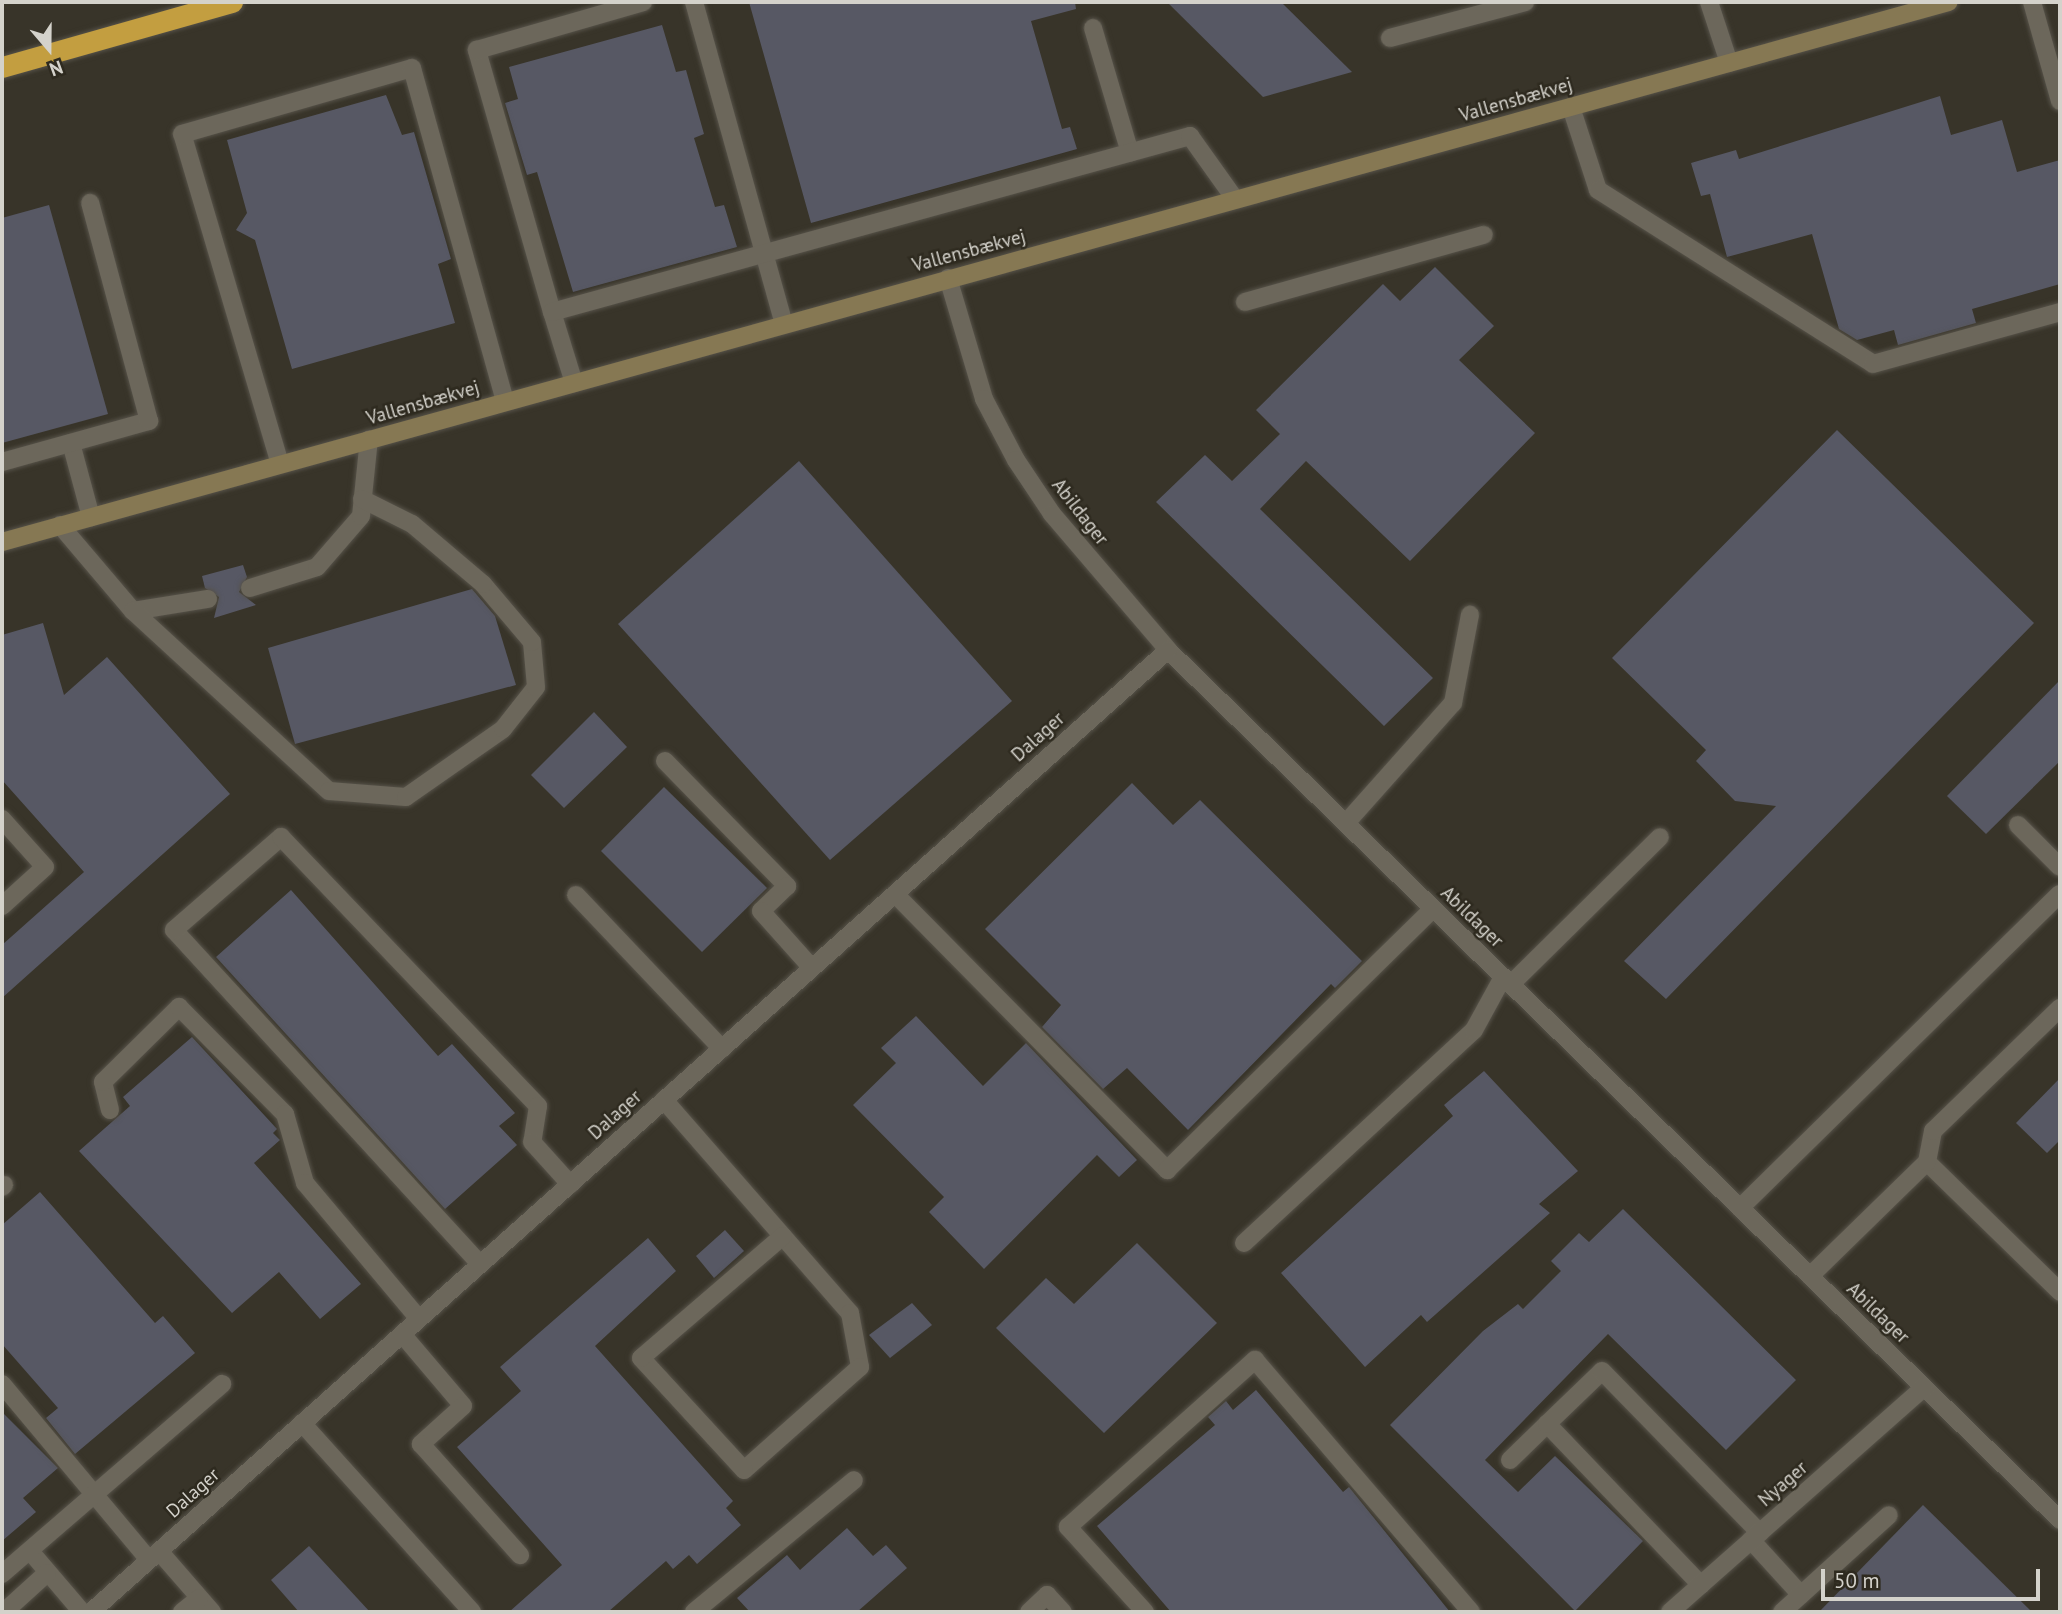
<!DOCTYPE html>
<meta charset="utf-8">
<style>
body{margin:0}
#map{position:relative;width:2062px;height:1614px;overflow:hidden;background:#383429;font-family:"PT Sans",sans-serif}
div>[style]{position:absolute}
.building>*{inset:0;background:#575864}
.roads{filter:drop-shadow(0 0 2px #565249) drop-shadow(0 0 2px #565249)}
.lane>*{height:18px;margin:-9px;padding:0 9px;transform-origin:9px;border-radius:9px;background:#6c675b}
.street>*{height:18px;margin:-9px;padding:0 9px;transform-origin:9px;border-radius:9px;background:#6c675b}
.secondary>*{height:18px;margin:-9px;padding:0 9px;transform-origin:9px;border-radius:9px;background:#867853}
.highway>*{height:21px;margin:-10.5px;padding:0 10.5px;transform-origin:10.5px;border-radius:10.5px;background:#c39e40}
span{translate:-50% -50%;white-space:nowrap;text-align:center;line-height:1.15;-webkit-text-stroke:5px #2e2a1f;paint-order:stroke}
.street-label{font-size:19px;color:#d4d2cb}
.frame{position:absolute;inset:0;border:4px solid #d4d2cb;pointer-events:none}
.north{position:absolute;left:14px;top:14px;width:70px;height:70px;-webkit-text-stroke:5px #2e2a1f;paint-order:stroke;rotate:160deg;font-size:19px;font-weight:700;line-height:28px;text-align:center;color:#d4d2cb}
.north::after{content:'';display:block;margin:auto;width:24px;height:32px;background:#d4d2cb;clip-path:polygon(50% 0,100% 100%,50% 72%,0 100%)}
.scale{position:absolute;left:1821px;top:1569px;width:219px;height:32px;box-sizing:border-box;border:4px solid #d4d2cb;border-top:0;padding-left:9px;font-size:21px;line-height:24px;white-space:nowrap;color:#d4d2cb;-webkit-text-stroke:5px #2e2a1f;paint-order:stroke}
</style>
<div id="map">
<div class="building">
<i style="clip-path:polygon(749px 2px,1075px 2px,1076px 9px,1031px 21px,1062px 129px,1070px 127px,1077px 149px,811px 223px)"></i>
<i style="clip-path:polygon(1167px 2px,1281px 2px,1352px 72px,1263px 97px)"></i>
<i style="clip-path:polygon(662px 25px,676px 72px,686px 70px,704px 134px,694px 138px,715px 207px,724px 205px,737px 247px,573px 292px,537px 172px,527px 175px,505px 103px,518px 99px,509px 67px)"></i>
<i style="clip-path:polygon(386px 95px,402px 135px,414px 132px,451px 259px,438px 264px,455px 323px,292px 369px,255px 240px,236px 230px,247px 213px,227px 140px)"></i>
<i style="clip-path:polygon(1940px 96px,1951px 135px,2002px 120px,2017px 172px,2060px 160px,2060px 284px,1972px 309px,1976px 323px,1898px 345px,1894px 330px,1857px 340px,1839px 329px,1812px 234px,1727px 257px,1710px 194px,1701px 196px,1691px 163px,1736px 150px,1739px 159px)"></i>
<i style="clip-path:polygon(49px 205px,108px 414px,2px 443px,2px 218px)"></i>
<i style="clip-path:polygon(1435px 267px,1494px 326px,1459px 360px,1535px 433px,1410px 561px,1306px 461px,1260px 509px,1433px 678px,1384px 726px,1156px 502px,1205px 455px,1232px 481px,1280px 434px,1256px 410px,1383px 284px,1400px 301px)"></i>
<i style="clip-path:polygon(1837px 430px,2034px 623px,1666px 999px,1624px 961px,1776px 806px,1735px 801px,1696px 761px,1706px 750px,1612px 658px)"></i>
<i style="clip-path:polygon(799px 461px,1012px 701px,830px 860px,618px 624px)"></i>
<i style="clip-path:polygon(243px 565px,247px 577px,239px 592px,256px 605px,214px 618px,219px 597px,205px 588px,202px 576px)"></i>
<i style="clip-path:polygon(472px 589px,495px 616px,516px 685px,295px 744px,268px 648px)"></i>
<i style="clip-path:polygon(43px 623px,64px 695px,107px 657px,230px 794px,2px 998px,2px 945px,84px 872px,2px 780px,2px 635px)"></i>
<i style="clip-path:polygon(2060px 680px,2060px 761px,1986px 834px,1947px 796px)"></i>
<i style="clip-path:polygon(594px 712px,627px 747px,564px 808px,531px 775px)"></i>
<i style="clip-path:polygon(1132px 783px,1173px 825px,1200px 800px,1362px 961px,1335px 988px,1331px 984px,1188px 1130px,1127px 1068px,1103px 1089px,1042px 1027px,1061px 1005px,985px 929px)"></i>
<i style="clip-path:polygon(664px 787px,767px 888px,702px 952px,601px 851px)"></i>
<i style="clip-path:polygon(291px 890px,438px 1056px,452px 1044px,515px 1113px,499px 1126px,517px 1145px,445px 1209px,216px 957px)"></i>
<i style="clip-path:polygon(916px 1016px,983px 1086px,1026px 1043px,1137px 1160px,1119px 1177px,1097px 1155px,984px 1269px,929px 1212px,944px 1197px,853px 1105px,896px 1063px,881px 1048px)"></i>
<i style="clip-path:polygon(192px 1037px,277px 1129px,273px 1133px,280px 1140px,254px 1163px,361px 1284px,320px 1319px,279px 1272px,232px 1313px,79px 1151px,130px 1106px,123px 1097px)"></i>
<i style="clip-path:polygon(1484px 1071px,1578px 1171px,1539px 1204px,1550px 1213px,1427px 1322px,1421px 1315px,1365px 1367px,1281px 1273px,1453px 1116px,1444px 1105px)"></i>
<i style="clip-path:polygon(2060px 1078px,2060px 1140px,2047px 1153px,2016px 1123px)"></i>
<i style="clip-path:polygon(40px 1192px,155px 1323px,163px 1316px,195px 1353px,75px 1454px,46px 1418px,58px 1408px,2px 1344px,2px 1225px)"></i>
<i style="clip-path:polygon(1623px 1209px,1796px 1380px,1726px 1450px,1608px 1334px,1485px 1460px,1518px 1492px,1555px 1456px,1643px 1541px,1575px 1611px,1390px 1425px,1483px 1331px,1518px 1304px,1523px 1309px,1561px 1271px,1551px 1261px,1579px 1233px,1589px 1242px)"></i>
<i style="clip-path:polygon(725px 1230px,744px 1251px,714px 1278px,696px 1256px)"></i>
<i style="clip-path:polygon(648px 1238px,676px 1271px,595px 1346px,733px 1501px,726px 1508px,741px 1525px,697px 1564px,689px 1555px,673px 1569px,666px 1561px,608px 1612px,509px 1612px,562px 1565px,457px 1447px,521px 1391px,500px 1367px)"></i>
<i style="clip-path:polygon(1137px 1243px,1217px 1323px,1104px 1433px,996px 1328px,1046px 1278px,1074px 1304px)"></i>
<i style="clip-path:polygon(912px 1303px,932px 1325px,890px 1358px,869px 1335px)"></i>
<i style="clip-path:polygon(1256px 1390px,1343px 1492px,1349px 1487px,1450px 1612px,1171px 1612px,1097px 1526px,1215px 1425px,1208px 1417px,1226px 1401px,1233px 1410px)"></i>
<i style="clip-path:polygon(2px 1412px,58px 1468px,23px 1498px,36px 1512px,2px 1541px)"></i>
<i style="clip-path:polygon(1923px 1505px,2032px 1612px,1819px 1612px)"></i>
<i style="clip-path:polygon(847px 1528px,873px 1556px,886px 1545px,907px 1568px,857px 1612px,750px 1612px,737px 1598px,787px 1555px,800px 1570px)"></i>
<i style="clip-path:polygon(309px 1546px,370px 1612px,299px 1612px,271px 1580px)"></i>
</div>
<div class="roads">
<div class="lane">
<i style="left:694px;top:2px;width:334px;rotate:74.4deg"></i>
<i style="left:1709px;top:2px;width:64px;rotate:71.8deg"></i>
<i style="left:2032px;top:2px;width:103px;rotate:74.2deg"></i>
<i style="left:1093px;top:28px;width:130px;rotate:73.5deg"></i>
<i style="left:1390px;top:38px;width:140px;rotate:-14.9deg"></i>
<i style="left:1571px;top:107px;width:87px;rotate:72deg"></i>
<i style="left:1598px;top:190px;width:325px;rotate:32.3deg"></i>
<i style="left:1873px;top:364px;width:194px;rotate:-15.5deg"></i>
<i style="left:1245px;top:302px;width:248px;rotate:-15.7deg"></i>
<i style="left:552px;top:312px;width:273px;rotate:-106deg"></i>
<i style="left:477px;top:50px;width:173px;rotate:-16.1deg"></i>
<i style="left:574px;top:383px;width:74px;rotate:-107.2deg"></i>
<i style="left:552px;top:312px;width:662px;rotate:-15.42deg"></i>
<i style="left:1190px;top:136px;width:77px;rotate:54.5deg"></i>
<i style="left:71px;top:443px;width:77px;rotate:74.9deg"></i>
<i style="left:2px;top:462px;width:153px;rotate:-15.6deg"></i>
<i style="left:149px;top:421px;width:226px;rotate:-105.1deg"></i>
<i style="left:280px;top:464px;width:344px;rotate:-106.5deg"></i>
<i style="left:182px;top:134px;width:239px;rotate:-16deg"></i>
<i style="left:412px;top:68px;width:346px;rotate:74.4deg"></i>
<i style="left:60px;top:525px;width:113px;rotate:49.7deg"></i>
<i style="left:133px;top:611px;width:76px;rotate:-9.1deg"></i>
<i style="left:250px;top:588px;width:70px;rotate:-17.4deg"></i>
<i style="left:317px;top:567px;width:67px;rotate:-49.2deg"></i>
<i style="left:361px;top:516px;width:77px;rotate:-84.1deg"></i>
<i style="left:133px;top:611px;width:266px;rotate:42.6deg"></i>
<i style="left:329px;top:791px;width:77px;rotate:4.5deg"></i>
<i style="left:406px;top:797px;width:118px;rotate:-35deg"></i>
<i style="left:503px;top:729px;width:53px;rotate:-51.8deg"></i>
<i style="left:536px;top:687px;width:45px;rotate:-95.1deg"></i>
<i style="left:532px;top:642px;width:76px;rotate:-130.2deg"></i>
<i style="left:483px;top:584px;width:93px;rotate:-139.8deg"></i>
<i style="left:412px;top:524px;width:56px;rotate:-153.4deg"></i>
<i style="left:665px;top:761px;width:175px;rotate:45.7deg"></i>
<i style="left:787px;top:886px;width:36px;rotate:136deg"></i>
<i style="left:761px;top:911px;width:76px;rotate:48.2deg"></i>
<i style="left:2px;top:819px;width:64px;rotate:48.1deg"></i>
<i style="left:45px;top:867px;width:58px;rotate:137.8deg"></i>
<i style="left:1346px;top:823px;width:161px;rotate:-48.3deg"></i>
<i style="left:1453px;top:703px;width:90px;rotate:-79.1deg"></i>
<i style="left:2018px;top:825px;width:59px;rotate:45deg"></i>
<i style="left:895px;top:894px;width:388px;rotate:45.4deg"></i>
<i style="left:1167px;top:1170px;width:373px;rotate:-44.5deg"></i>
<i style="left:576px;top:895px;width:212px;rotate:46.5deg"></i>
<i style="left:1511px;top:984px;width:209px;rotate:-44.6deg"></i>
<i style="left:664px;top:1100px;width:283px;rotate:48.9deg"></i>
<i style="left:850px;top:1313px;width:55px;rotate:79.5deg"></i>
<i style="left:860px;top:1367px;width:155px;rotate:138.4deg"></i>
<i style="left:744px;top:1470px;width:152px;rotate:-132.6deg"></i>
<i style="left:641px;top:1358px;width:187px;rotate:-40.7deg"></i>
<i style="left:110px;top:1110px;width:29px;rotate:-104deg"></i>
<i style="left:103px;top:1082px;width:107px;rotate:-44.6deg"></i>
<i style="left:179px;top:1007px;width:151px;rotate:45.3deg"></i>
<i style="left:285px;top:1114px;width:72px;rotate:73.8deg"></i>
<i style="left:305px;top:1183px;width:177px;rotate:50deg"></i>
<i style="left:1927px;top:1162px;width:186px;rotate:44.3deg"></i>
<i style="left:2px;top:1187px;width:3px;rotate:-45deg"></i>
<i style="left:1740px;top:1208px;width:448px;rotate:-44.5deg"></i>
<i style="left:1244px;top:1243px;width:313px;rotate:-42.8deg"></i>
<i style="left:1474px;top:1030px;width:60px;rotate:-61.3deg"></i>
<i style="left:480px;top:1264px;width:453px;rotate:-132.5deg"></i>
<i style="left:174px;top:930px;width:142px;rotate:-41deg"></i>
<i style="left:281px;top:837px;width:372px;rotate:46.3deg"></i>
<i style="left:538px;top:1106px;width:36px;rotate:99deg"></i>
<i style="left:532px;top:1142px;width:57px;rotate:47.9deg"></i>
<i style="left:1810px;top:1276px;width:163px;rotate:-44.3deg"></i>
<i style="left:1927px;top:1162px;width:32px;rotate:-79deg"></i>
<i style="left:1933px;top:1131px;width:177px;rotate:-44.1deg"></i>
<i style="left:402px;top:1334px;width:94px;rotate:49.7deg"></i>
<i style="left:463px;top:1406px;width:57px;rotate:137.9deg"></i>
<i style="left:421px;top:1444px;width:149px;rotate:48.3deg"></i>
<i style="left:2px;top:1384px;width:229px;rotate:50.1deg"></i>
<i style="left:302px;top:1423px;width:254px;rotate:48deg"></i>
<i style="left:1510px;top:1460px;width:52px;rotate:-44.2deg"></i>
<i style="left:1751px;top:1540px;width:74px;rotate:47.7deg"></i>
<i style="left:30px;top:1551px;width:80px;rotate:49.6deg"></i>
<i style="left:159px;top:1551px;width:81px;rotate:49deg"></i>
<i style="left:2px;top:1574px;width:291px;rotate:-40.8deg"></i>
<i style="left:1701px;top:1585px;width:223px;rotate:-133.7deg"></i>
<i style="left:1547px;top:1424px;width:76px;rotate:-43.9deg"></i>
<i style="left:1602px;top:1371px;width:226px;rotate:45.7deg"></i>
<i style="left:4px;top:1612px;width:58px;rotate:-42.2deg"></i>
<i style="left:182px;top:1612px;width:22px;rotate:-39deg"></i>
<i style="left:694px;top:1612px;width:207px;rotate:-39.5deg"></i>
<i style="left:1029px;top:1612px;width:25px;rotate:-43deg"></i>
<i style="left:1047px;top:1595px;width:23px;rotate:47deg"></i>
<i style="left:1145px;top:1612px;width:115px;rotate:-132.2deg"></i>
<i style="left:1068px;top:1527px;width:251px;rotate:-41.8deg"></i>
<i style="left:1255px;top:1360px;width:332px;rotate:49.4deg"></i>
<i style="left:1782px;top:1612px;width:144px;rotate:-42.2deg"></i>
</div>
<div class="street">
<i style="left:948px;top:278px;width:126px;rotate:73.4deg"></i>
<i style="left:984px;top:399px;width:69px;rotate:62.3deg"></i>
<i style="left:1016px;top:460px;width:65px;rotate:56.3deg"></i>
<i style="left:1052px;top:514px;width:179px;rotate:49.5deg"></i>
<i style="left:1168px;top:650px;width:1246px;rotate:44.28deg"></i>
<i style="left:91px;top:1612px;width:1444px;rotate:-41.77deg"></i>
<i style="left:1670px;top:1612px;width:339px;rotate:-41.5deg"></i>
</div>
<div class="secondary">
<i style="left:2px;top:542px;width:2020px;rotate:-15.5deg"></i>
</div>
<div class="highway">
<i style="left:2px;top:67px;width:239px;rotate:-15.8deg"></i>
</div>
</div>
<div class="street-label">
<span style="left:1516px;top:100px;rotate:-16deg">Vallensbækvej</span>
<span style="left:969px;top:251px;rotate:-15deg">Vallensbækvej</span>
<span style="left:423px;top:403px;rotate:-16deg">Vallensbækvej</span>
<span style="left:1080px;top:512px;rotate:52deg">Abildager</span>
<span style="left:1038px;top:737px;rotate:-42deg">Dalager</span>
<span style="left:1472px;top:917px;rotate:44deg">Abildager</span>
<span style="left:615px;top:1115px;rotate:-42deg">Dalager</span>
<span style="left:1878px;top:1313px;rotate:44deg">Abildager</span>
<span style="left:1783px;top:1484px;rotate:-41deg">Nyager</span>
<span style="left:193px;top:1493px;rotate:-42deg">Dalager</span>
</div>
<div class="frame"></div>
<div class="north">N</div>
<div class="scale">50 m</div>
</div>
